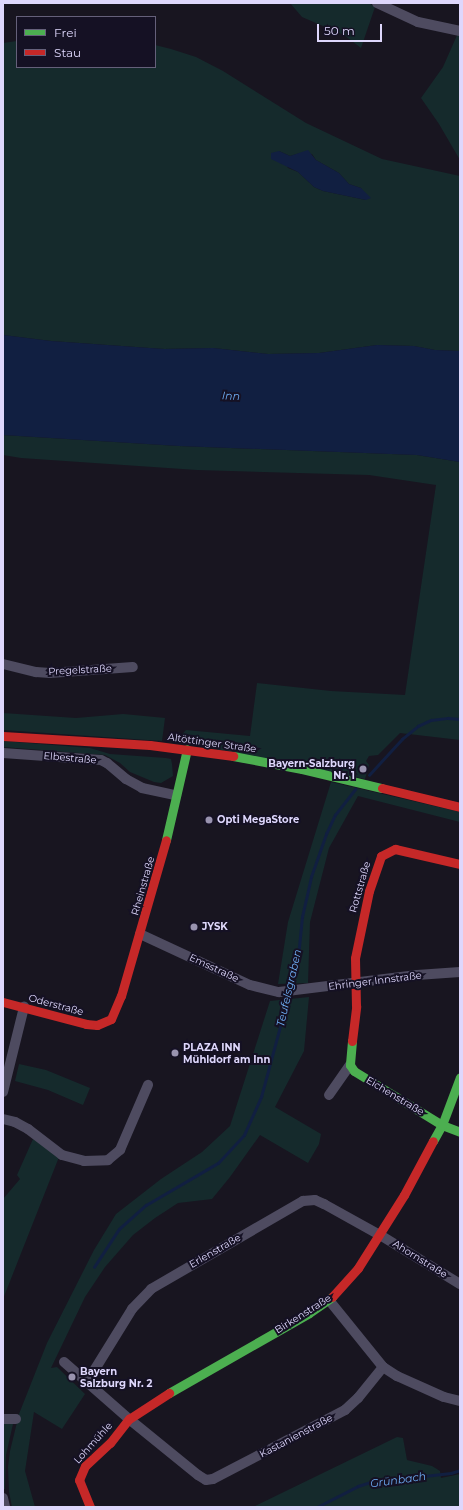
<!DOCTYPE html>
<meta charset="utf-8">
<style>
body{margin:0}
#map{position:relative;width:463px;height:1510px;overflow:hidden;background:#181520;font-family:Montserrat,sans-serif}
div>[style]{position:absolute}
.green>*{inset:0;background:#152a2c}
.water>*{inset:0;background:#111f41}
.stream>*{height:2.5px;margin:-1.25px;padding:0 1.25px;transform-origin:1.25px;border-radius:1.25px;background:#111f41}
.street>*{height:10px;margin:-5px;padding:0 5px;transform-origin:5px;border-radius:5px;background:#4e4b60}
.fast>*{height:9px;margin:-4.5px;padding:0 4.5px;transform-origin:4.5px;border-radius:4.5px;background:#4caf50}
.jam>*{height:9px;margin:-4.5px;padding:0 4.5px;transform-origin:4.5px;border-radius:4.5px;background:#c62828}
.dots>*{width:11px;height:11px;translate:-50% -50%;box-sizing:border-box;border:2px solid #151124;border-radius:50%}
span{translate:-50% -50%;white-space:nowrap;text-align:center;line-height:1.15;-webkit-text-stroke:4px #151124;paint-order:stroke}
.street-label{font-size:10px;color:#ded7fc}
.poi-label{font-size:10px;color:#ded7fc;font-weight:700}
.right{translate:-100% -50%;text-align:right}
.left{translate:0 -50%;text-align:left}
.water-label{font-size:11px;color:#6eacf3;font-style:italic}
.frame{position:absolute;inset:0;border:4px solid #ded7fc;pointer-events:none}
.legend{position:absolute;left:16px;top:16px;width:140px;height:52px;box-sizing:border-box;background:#151124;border:1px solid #65607a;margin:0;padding:5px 7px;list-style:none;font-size:12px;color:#ded7fc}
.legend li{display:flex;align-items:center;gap:8px;height:20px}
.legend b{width:20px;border:1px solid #65607a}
.scale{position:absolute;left:317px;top:24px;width:65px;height:18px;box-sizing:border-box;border:2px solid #ded7fc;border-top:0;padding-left:5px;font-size:12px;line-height:14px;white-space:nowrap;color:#ded7fc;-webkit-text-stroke:3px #151124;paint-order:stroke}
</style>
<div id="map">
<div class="green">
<i style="clip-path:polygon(290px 3px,369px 3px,375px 7px,361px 48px,344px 35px,302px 17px)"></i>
<i style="clip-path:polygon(458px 33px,460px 34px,460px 160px,439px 124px,421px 98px,443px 67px)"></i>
<i style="clip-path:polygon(evenodd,17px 41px,17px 67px,155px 67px,155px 45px,171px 49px,196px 57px,223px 71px,306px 123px,382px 159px,460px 176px,460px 351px,435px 350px,414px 346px,377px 345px,319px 353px,268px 354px,213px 348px,164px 349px,51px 341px,3px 335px,3px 43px,17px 41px,279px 151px,290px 156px,300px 153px,312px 154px,316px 160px,339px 173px,349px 184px,361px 188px,366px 200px,323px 191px,314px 187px,298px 172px,288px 168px,279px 151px)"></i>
<i style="clip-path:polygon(3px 435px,179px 446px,417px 455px,460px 462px,460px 740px,400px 733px,378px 755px,369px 756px,366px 761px,369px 765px,365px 779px,176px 741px,186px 730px,250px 736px,257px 683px,331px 691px,405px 695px,436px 485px,369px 475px,197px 470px,21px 458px,3px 455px)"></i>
<i style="clip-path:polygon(3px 713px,76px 718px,123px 714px,165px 718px,162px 741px,3px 730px)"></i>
<i style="clip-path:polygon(3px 741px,90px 748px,110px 754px,166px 758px,171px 759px,172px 764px,173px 776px,161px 783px,154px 782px,130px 772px,120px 763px,105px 755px,3px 747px)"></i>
<i style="clip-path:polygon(331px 782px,460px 812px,460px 822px,358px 796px,329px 848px,310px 922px,308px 983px,278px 984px,288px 922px)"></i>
<i style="clip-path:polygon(309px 997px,304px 1051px,275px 1107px,321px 1134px,319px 1144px,308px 1163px,260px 1135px,230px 1177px,212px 1199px,178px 1203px,155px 1218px,133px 1235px,105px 1267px,85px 1297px,51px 1368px,57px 1367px,85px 1394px,62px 1429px,34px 1412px,25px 1471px,35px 1507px,12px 1507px,9px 1492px,8px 1467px,10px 1451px,19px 1414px,47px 1343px,94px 1250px,116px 1214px,161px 1179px,202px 1152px,230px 1126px,270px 1001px)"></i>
<i style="clip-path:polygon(19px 1064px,46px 1070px,90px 1088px,83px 1105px,48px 1090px,15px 1081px)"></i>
<i style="clip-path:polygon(33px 1139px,59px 1157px,3px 1299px,3px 1199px,20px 1179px,17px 1175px)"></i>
<i style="clip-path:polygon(3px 1424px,13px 1424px,6px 1455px,5px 1489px,3px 1489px)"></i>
<i style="clip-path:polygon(397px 1437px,403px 1438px,407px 1460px,432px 1466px,440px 1471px,441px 1478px,460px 1474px,460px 1507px,253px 1507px)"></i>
</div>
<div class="water">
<i style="clip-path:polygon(308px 150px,316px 160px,339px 173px,349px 184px,361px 188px,371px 198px,366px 200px,323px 191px,314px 187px,298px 172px,271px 159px,271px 153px,279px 151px,290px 156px)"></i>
<i style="clip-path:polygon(3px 335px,51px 341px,164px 349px,213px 348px,268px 354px,319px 353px,377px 345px,414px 346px,435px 350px,460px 351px,460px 462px,417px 455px,179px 446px,3px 435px)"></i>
</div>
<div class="stream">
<i style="left:369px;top:775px;width:49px;rotate:-47.5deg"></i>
<i style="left:402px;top:739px;width:21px;rotate:-39deg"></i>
<i style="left:418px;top:726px;width:14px;rotate:-25deg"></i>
<i style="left:431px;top:720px;width:17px;rotate:-7deg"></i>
<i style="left:448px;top:718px;width:12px;rotate:5deg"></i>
<i style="left:290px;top:988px;width:32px;rotate:-76deg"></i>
<i style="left:298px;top:957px;width:40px;rotate:-84.3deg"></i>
<i style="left:302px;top:917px;width:41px;rotate:-77.3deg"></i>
<i style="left:311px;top:877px;width:46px;rotate:-70.8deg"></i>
<i style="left:326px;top:834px;width:21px;rotate:-65deg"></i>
<i style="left:335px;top:815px;width:33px;rotate:-52deg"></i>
<i style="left:94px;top:1267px;width:45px;rotate:-56.7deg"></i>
<i style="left:119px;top:1229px;width:36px;rotate:-42deg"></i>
<i style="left:146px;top:1205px;width:83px;rotate:-30.3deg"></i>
<i style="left:218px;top:1163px;width:38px;rotate:-47deg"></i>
<i style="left:244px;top:1135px;width:42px;rotate:-65.9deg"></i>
<i style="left:261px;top:1097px;width:108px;rotate:-74.9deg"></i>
<i style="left:317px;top:1507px;width:46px;rotate:-27.1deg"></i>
<i style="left:358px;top:1486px;width:13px;rotate:-18deg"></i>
<i style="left:370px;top:1482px;width:81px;rotate:-6.3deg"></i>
<i style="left:451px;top:1473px;width:9px;rotate:-18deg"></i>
</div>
<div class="street">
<i style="left:377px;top:3px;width:45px;rotate:24.9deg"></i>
<i style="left:418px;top:22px;width:43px;rotate:12.1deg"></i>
<i style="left:3px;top:664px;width:34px;rotate:14deg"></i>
<i style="left:36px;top:672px;width:14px;rotate:4deg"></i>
<i style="left:50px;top:673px;width:83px;rotate:-4.1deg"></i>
<i style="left:3px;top:753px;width:98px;rotate:4.1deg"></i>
<i style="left:101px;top:760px;width:7px;rotate:27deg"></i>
<i style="left:107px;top:763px;width:25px;rotate:40deg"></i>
<i style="left:126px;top:779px;width:18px;rotate:29deg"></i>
<i style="left:142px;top:788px;width:35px;rotate:12deg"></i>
<i style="left:140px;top:934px;width:121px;rotate:24.9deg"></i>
<i style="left:250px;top:985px;width:30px;rotate:14deg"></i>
<i style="left:279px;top:992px;width:139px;rotate:-7deg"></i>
<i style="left:417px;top:975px;width:43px;rotate:-4deg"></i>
<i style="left:3px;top:1092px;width:88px;rotate:-76.1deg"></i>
<i style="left:329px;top:1095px;width:37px;rotate:-55deg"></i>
<i style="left:3px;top:1119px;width:12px;rotate:14deg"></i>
<i style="left:15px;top:1122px;width:15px;rotate:28deg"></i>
<i style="left:28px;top:1129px;width:43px;rotate:37.4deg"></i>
<i style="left:62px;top:1155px;width:23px;rotate:15deg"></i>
<i style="left:84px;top:1161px;width:24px;rotate:-2deg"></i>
<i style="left:108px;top:1160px;width:16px;rotate:-40deg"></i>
<i style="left:120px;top:1150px;width:71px;rotate:-66.7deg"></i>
<i style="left:64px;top:1362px;width:86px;rotate:41.2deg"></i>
<i style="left:129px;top:1419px;width:89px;rotate:39.1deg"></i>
<i style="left:198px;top:1475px;width:9px;rotate:32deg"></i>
<i style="left:206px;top:1480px;width:7px;rotate:-8deg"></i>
<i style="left:213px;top:1479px;width:149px;rotate:-27.6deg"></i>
<i style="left:345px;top:1410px;width:18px;rotate:-43deg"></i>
<i style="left:358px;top:1398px;width:40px;rotate:-51deg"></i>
<i style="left:383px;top:1367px;width:86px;rotate:-128.9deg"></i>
<i style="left:383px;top:1367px;width:17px;rotate:33deg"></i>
<i style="left:397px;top:1376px;width:51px;rotate:24.1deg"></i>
<i style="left:444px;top:1397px;width:16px;rotate:14deg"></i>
<i style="left:87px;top:1382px;width:86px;rotate:-58.3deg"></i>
<i style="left:132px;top:1309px;width:28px;rotate:-46deg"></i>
<i style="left:151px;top:1289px;width:176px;rotate:-30.1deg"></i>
<i style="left:303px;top:1201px;width:12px;rotate:-5deg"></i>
<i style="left:315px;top:1200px;width:10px;rotate:24deg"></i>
<i style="left:324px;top:1204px;width:64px;rotate:29deg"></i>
<i style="left:380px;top:1235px;width:94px;rotate:31.5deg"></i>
<i style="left:3px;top:1419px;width:13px"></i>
<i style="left:3px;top:1498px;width:9px;rotate:77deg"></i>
</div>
<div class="fast">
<i style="left:233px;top:756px;width:70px;rotate:10.7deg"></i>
<i style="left:302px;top:769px;width:82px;rotate:13.4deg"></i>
<i style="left:166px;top:840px;width:93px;rotate:-77deg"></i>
<i style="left:352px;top:1041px;width:24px;rotate:95deg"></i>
<i style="left:350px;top:1065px;width:7px;rotate:56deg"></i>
<i style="left:354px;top:1071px;width:103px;rotate:31.5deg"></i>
<i style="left:442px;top:1125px;width:19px;rotate:21deg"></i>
<i style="left:433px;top:1141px;width:18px;rotate:-61deg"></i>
<i style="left:442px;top:1125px;width:51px;rotate:-69.4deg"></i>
<i style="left:169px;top:1393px;width:161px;rotate:-29.7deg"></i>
<i style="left:309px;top:1313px;width:28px;rotate:-35deg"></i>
</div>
<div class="jam">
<i style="left:3px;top:736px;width:147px;rotate:3.5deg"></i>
<i style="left:150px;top:745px;width:84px;rotate:7.5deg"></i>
<i style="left:382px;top:788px;width:80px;rotate:13.7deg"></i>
<i style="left:3px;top:1002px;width:86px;rotate:14.8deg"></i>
<i style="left:86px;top:1024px;width:11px;rotate:5deg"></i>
<i style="left:97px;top:1025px;width:15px;rotate:-23deg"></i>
<i style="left:111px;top:1019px;width:25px;rotate:-67deg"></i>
<i style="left:121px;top:996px;width:162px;rotate:-73.9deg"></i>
<i style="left:352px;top:1041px;width:35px;rotate:-83deg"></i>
<i style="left:356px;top:1006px;width:48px;rotate:-91.2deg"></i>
<i style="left:355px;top:958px;width:68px;rotate:-78.2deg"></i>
<i style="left:369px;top:891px;width:37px;rotate:-71deg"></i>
<i style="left:381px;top:856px;width:16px;rotate:-27deg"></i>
<i style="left:395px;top:849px;width:67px;rotate:13deg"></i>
<i style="left:332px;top:1297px;width:39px;rotate:-48deg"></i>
<i style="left:358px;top:1268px;width:86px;rotate:-57.8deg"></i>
<i style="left:404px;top:1195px;width:61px;rotate:-61.8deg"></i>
<i style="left:90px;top:1507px;width:29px;rotate:-112deg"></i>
<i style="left:79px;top:1480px;width:15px;rotate:-67deg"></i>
<i style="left:85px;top:1466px;width:34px;rotate:-43deg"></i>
<i style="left:110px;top:1443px;width:31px;rotate:-52deg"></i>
<i style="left:129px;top:1419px;width:48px;rotate:-33deg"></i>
</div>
<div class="dots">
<i style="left:363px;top:769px;background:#9993af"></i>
<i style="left:209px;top:820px;background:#9993af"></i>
<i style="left:194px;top:927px;background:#9993af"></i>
<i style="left:175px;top:1053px;background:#9993af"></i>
<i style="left:72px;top:1377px;background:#9993af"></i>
</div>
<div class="street-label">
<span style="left:80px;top:670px;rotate:-3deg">Pregelstraße</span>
<span style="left:212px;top:743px;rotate:8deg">Altöttinger Straße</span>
<span style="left:70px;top:758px;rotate:5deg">Elbestraße</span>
<span style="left:143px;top:886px;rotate:-74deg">Rheinstraße</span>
<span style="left:360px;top:887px;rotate:-74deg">Rottstraße</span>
<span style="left:214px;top:968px;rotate:25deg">Emsstraße</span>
<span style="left:375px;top:981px;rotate:-7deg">Ehringer Innstraße</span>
<span style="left:56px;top:1005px;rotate:15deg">Oderstraße</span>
<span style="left:395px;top:1096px;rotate:31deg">Eichenstraße</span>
<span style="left:215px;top:1251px;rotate:-30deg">Erlenstraße</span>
<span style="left:420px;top:1259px;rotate:32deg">Ahornstraße</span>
<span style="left:303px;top:1314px;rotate:-32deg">Birkenstraße</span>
<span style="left:296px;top:1436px;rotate:-28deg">Kastanienstraße</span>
<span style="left:93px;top:1443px;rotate:-48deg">Lohmühle</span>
</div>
<div class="poi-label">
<span class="right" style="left:355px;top:769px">Bayern-Salzburg<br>Nr. 1</span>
<span class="left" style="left:217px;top:820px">Opti MegaStore</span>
<span class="left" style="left:202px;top:927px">JYSK</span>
<span class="left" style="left:183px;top:1053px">PLAZA INN<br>Mühldorf am Inn</span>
<span class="left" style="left:80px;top:1377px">Bayern<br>Salzburg Nr. 2</span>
</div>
<div class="water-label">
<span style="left:231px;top:396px;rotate:2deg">Inn</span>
<span style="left:289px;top:988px;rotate:-77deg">Teufelsgraben</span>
<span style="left:398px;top:1480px;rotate:-8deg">Grünbach</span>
</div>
<div class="frame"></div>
<ul class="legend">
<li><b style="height:5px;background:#4caf50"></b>Frei</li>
<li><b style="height:5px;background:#c62828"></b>Stau</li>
</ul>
<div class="scale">50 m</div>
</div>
